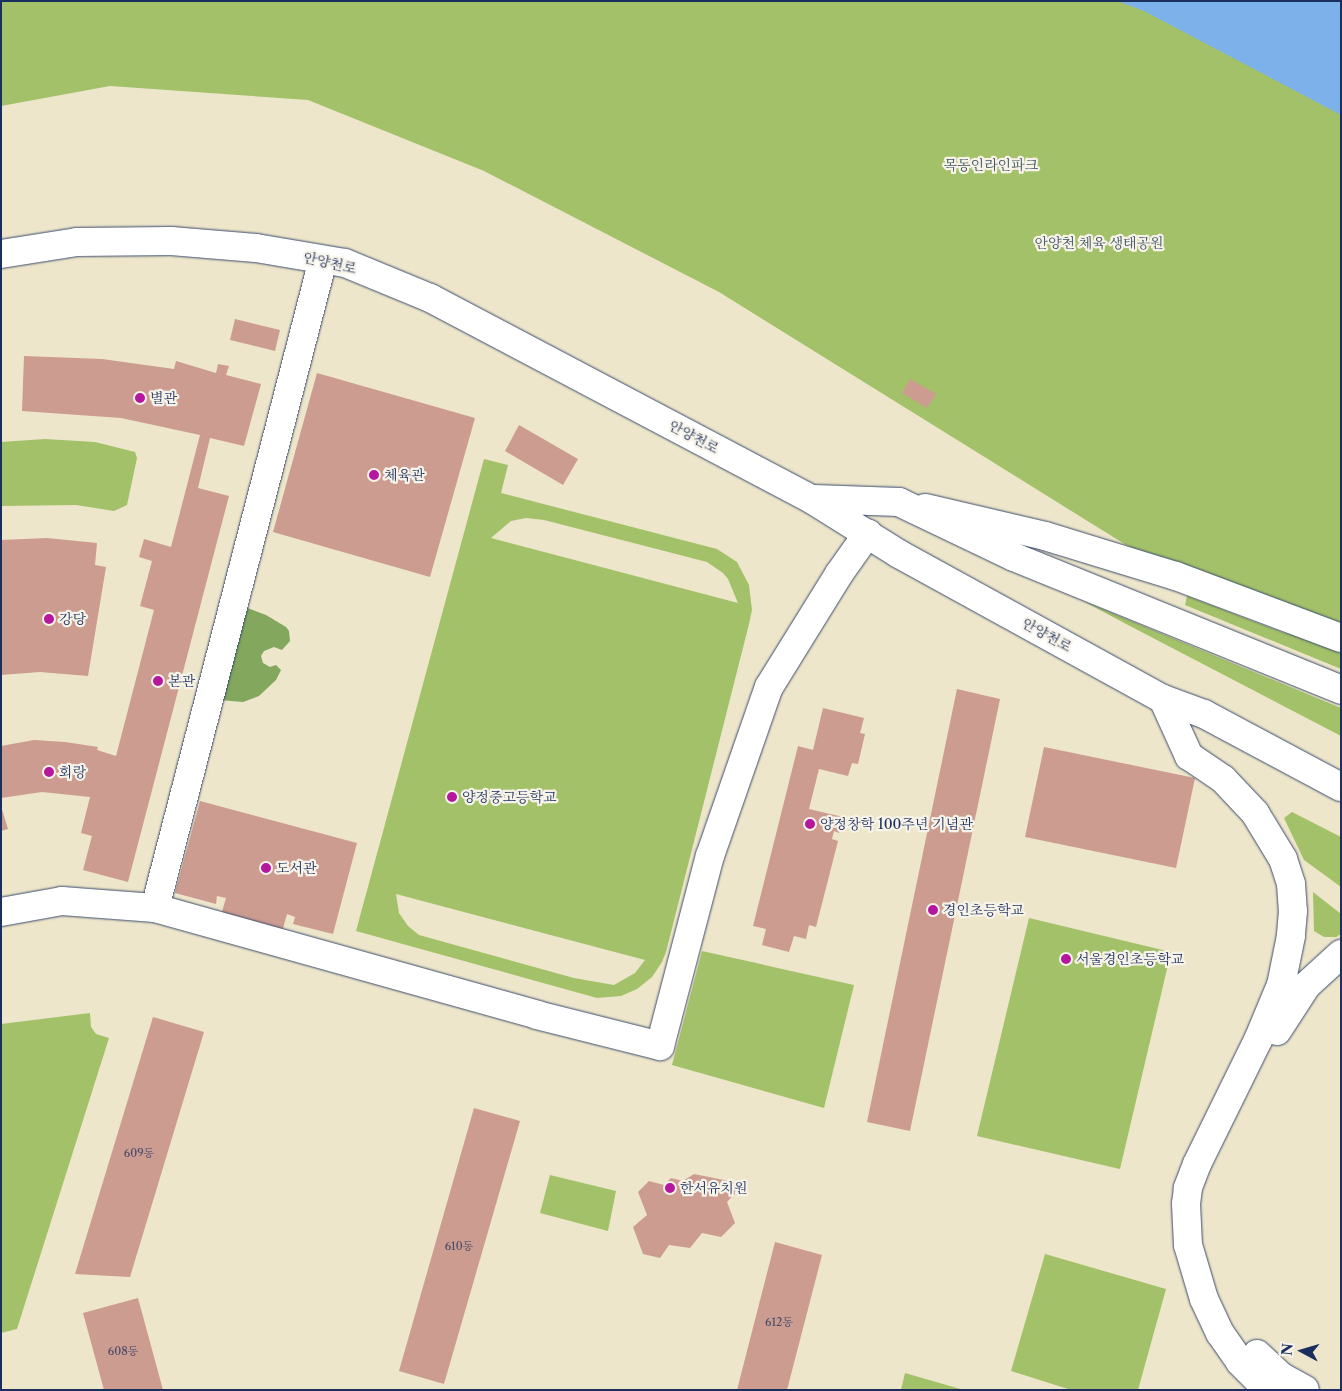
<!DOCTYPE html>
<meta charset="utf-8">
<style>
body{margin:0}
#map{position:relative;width:1342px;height:1391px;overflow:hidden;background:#ede6ca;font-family:"Libre Caslon Text","Noto Serif KR",serif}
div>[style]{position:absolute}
.green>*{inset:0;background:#a3c169}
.forest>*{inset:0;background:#82a75d}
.water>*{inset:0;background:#7db1ea}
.building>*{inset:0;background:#cc9c90}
.roads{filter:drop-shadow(0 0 1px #3a4a6e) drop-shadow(0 0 1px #3a4a6e)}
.minor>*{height:28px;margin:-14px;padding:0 14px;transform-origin:14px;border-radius:14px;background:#fff}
.major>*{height:28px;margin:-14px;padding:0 14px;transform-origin:14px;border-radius:14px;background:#fff}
.dots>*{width:14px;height:14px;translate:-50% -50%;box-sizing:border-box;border:2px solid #f7f3e8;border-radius:50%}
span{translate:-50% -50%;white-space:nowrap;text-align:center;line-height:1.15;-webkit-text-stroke:4.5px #f7f3e8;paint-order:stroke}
.number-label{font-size:11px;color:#474a6a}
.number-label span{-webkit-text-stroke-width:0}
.park-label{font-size:14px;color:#3d5461}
.street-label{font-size:14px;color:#1b2f5e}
.poi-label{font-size:14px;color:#1b2f5e}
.left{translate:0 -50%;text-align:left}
.frame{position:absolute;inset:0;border:2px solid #1b2f5e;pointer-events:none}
.north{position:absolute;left:1277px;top:1326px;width:50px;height:50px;-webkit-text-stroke:4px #f7f3e8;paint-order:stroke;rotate:276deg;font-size:14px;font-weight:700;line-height:20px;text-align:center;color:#1b2f5e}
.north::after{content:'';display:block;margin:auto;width:18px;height:22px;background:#1b2f5e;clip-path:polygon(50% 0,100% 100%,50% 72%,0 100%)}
</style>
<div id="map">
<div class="green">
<i style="clip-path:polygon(1px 1px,1341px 1px,1341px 669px,1185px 605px,1187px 596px,1290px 635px,1176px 576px,719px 292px,484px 171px,308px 100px,110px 86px,1px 106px)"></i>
<i style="clip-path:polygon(45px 439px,95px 442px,135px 452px,137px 458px,127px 505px,114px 511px,76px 505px,1px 506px,1px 442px)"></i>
<i style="clip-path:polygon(evenodd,484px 459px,508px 465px,501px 493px,717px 549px,737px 562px,749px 585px,752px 610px,749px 624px,666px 952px,662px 962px,652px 977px,637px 989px,621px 996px,597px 998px,356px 931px,484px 459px,526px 518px,544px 520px,707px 562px,723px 573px,728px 579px,738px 603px,491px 538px,511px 521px,526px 518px,484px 459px,396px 894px,645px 960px,635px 973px,614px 985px,574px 978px,419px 935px,408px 926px,399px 913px,396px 894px)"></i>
<i style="clip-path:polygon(1083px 601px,1341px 708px,1341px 736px,1128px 625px)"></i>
<i style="clip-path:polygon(1292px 812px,1341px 837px,1341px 887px,1304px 860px,1284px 818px)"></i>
<i style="clip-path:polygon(1313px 892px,1341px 914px,1341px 934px,1336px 937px,1324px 937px,1314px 931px)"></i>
<i style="clip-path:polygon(1029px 918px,1171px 952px,1120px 1169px,977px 1136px)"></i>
<i style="clip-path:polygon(702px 951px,854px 985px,824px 1108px,672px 1065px)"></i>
<i style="clip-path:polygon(90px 1013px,91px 1027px,96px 1034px,109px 1038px,17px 1329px,1px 1333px,1px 1024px)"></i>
<i style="clip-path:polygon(550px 1175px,616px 1191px,608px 1231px,540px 1213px)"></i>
<i style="clip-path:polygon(1045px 1254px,1166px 1289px,1138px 1390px,1071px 1390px,1011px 1371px)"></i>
<i style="clip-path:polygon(905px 1373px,964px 1390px,901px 1390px)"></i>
</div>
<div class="forest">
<i style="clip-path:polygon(245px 607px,266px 615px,286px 627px,289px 631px,290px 641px,282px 650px,274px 647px,264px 651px,261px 656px,263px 663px,270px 667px,276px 665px,281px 670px,276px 680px,259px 696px,243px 702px,220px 700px)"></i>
</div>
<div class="water">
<i style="clip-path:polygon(1117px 1px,1341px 1px,1341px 115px,1144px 11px)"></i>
</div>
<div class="building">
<i style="clip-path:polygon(235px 319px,280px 330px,275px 351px,230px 340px)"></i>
<i style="clip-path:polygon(24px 356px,102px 359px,174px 369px,176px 361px,216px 373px,218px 364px,229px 366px,226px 375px,261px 384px,244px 446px,210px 438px,198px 488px,229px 496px,128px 882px,83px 870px,92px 836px,81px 833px,90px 797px,42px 792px,1px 798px,1px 746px,34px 740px,65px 742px,98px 747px,97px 750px,116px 756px,154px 610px,140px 606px,152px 561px,139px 557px,144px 539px,171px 547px,200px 435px,121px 418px,22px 411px)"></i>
<i style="clip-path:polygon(317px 373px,475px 418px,430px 577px,273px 532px)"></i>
<i style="clip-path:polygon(910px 379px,936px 394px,927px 408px,902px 393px)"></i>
<i style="clip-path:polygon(519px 425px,578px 459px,563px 485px,505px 451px)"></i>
<i style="clip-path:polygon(47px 538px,97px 543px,95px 565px,106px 567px,88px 676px,40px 672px,1px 675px,1px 540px)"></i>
<i style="clip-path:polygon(957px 689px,1000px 699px,910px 1131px,867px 1122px)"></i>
<i style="clip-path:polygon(823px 708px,864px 718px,860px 733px,865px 734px,858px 764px,852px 763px,848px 776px,819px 769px,809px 809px,843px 817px,839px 833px,834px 831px,832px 839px,838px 841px,816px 927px,809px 925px,806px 939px,794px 936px,789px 952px,762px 945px,766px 929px,753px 926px,798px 746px,813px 750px)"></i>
<i style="clip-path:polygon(1044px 747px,1195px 778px,1176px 868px,1025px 837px)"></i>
<i style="clip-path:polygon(200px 801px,357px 843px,333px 934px,293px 924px,295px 917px,287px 914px,282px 932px,221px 915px,226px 898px,217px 896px,216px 904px,175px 893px)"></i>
<i style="clip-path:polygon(1px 806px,8px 829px,1px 831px)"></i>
<i style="clip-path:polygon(153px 1017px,204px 1032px,130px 1277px,75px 1274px)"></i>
<i style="clip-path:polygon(474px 1108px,520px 1121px,444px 1384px,399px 1371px)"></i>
<i style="clip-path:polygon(694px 1174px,734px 1182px,737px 1191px,727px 1202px,735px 1223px,721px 1237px,702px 1233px,690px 1248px,669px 1245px,660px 1258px,643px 1254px,633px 1227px,647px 1215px,638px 1192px,649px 1181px,664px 1185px,671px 1178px,683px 1181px)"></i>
<i style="clip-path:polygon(775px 1242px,822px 1255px,787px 1390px,737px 1390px)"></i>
<i style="clip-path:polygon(138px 1298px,163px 1390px,104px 1390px,83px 1313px)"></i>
</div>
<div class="roads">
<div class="minor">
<i style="left:925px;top:508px;width:123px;rotate:13.1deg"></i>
<i style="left:1045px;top:536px;width:137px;rotate:17deg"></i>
<i style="left:1176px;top:576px;width:176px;rotate:20.6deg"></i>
<i style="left:155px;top:908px;width:669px;rotate:-75.47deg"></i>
<i style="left:1px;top:912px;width:62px;rotate:-10.2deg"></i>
<i style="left:62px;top:901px;width:93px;rotate:4.3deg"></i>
<i style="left:155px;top:908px;width:397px;rotate:15.6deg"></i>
<i style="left:537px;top:1015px;width:127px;rotate:14.1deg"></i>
<i style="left:660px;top:1046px;width:196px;rotate:-75.3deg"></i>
<i style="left:710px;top:856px;width:179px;rotate:-70.8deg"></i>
<i style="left:769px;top:687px;width:133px;rotate:-58.2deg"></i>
<i style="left:839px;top:574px;width:50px;rotate:-54.7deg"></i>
</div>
<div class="major">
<i style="left:1px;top:254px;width:77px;rotate:-9deg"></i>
<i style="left:77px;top:242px;width:94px;rotate:-0.6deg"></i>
<i style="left:171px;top:241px;width:85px;rotate:4.7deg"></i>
<i style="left:256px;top:248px;width:90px;rotate:9.6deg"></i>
<i style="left:345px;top:263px;width:92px;rotate:22.4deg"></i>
<i style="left:430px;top:298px;width:431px;rotate:27.8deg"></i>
<i style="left:811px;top:499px;width:104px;rotate:32deg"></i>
<i style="left:899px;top:554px;width:301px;rotate:28.8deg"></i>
<i style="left:1163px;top:699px;width:44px;rotate:20.1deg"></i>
<i style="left:1204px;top:714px;width:155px;rotate:28.1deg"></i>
<i style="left:814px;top:499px;width:85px;rotate:2deg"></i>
<i style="left:899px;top:502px;width:127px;rotate:25.6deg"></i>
<i style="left:1014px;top:557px;width:353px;rotate:22.1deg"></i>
<i style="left:1163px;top:699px;width:63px;rotate:65.5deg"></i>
<i style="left:1189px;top:756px;width:41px;rotate:34.1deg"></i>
<i style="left:1223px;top:779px;width:47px;rotate:46.7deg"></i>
<i style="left:1255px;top:813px;width:54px;rotate:58.7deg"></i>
<i style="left:1283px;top:859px;width:26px;rotate:72deg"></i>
<i style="left:1291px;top:884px;width:27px;rotate:86deg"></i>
<i style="left:1293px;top:911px;width:25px;rotate:95deg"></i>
<i style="left:1291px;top:936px;width:50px;rotate:101.5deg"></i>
<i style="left:1281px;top:985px;width:60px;rotate:112.7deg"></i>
<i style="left:1258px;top:1040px;width:138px;rotate:116.2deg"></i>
<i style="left:1197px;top:1164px;width:26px;rotate:111deg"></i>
<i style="left:1188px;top:1188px;width:16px;rotate:97deg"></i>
<i style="left:1186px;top:1204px;width:41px;rotate:87.2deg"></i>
<i style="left:1188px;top:1245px;width:56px;rotate:73.5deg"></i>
<i style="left:1204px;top:1299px;width:38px;rotate:65deg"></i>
<i style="left:1220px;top:1333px;width:35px;rotate:55deg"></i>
<i style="left:1240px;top:1362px;width:40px;rotate:45deg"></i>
<i style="left:1277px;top:1031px;width:55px;rotate:-56.9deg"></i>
<i style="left:1307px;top:985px;width:46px;rotate:-42.4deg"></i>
<i style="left:1257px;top:1354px;width:34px;rotate:43deg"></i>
<i style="left:1282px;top:1377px;width:26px;rotate:29deg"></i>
</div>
</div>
<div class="dots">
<i style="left:140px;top:398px;background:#b5179e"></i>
<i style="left:374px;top:475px;background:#b5179e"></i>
<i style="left:49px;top:619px;background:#b5179e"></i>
<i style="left:158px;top:681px;background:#b5179e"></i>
<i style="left:49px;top:772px;background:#b5179e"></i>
<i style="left:452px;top:797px;background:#b5179e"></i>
<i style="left:810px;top:824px;background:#b5179e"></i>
<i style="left:266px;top:868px;background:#b5179e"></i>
<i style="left:933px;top:910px;background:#b5179e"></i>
<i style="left:1066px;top:959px;background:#b5179e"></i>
<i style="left:670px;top:1188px;background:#b5179e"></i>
</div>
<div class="number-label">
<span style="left:139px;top:1153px">609동</span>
<span style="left:459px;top:1246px">610동</span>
<span style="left:779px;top:1322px">612동</span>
<span style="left:123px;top:1351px">608동</span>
</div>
<div class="park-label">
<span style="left:991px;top:165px">목동인라인파크</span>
<span style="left:1099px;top:243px">안양천 체육 생태공원</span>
</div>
<div class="street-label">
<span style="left:330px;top:263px;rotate:13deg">안양천로</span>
<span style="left:694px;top:437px;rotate:28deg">안양천로</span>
<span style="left:1047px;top:635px;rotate:29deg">안양천로</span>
</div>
<div class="poi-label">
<span class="left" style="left:150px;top:398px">별관</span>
<span class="left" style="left:384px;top:475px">체육관</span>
<span class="left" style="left:59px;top:619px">강당</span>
<span class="left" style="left:168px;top:681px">본관</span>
<span class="left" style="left:59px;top:772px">회랑</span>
<span class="left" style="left:462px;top:797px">양정중고등학교</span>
<span class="left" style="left:820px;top:824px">양정창학 100주년 기념관</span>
<span class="left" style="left:276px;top:868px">도서관</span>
<span class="left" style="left:943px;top:910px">경인초등학교</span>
<span class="left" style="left:1076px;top:959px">서울경인초등학교</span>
<span class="left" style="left:680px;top:1188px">한서유치원</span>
</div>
<div class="frame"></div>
<div class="north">N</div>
</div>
